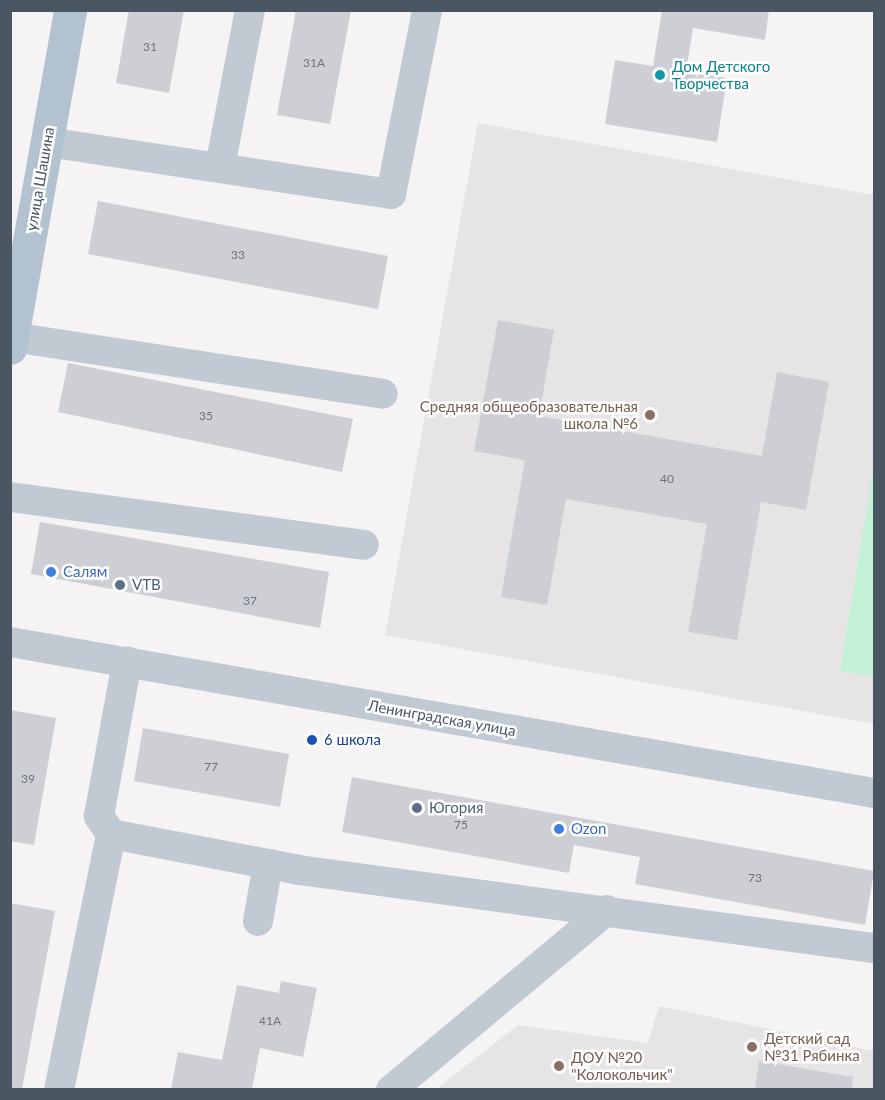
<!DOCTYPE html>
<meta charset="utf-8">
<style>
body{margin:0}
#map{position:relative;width:885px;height:1100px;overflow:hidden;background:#f5f3f3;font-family:Lato,sans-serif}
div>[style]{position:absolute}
.education>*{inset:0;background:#e6e4e5}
.green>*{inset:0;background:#c3f1d5}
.building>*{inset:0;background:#cdcfd5}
.minor>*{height:30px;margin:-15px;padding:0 15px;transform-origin:15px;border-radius:15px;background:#c1cad2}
.major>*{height:33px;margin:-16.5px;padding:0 16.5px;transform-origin:16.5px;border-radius:16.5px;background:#b3c2d1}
.dots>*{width:16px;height:16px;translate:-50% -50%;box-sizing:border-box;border:3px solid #fff;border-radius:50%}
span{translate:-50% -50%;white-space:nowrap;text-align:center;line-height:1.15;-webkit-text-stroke:5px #fff;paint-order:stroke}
.number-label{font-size:12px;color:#6b747e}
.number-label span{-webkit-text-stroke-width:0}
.culture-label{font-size:15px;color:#0d838f}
.left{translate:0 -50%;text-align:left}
.street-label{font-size:15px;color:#4a5661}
.education-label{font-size:15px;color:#785e54}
.right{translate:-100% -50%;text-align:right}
.shop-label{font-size:15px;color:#366cbe}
.service-label{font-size:15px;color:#4e5e75}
.transit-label{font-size:15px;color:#164399}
.frame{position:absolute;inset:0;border:12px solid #4a5661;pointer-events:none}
</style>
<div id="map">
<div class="education">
<i style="clip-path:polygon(478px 123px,874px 195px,874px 724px,385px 635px)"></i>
<i style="clip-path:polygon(659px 1006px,874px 1051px,874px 1089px,435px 1090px,518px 1025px,648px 1043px)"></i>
</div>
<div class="green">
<i style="clip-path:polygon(874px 464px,874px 676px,840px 671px)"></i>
</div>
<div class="building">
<i style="clip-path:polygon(129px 10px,184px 10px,169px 93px,116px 83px)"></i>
<i style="clip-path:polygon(296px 10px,351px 10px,330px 124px,277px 115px)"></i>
<i style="clip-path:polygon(662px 10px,769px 10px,765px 40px,693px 28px,686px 72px,727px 78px,717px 142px,605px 124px,615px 60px,653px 66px)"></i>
<i style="clip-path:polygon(98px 201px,388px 256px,378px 309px,88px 254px)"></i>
<i style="clip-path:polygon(498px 320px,554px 330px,539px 416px,762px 456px,777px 372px,829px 382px,806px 510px,761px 502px,737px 640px,688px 632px,707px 524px,566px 499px,547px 605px,501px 597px,525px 460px,474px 451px)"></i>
<i style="clip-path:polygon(68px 363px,353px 419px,342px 472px,58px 412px)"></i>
<i style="clip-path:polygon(40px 522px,329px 572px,320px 628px,31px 574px)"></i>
<i style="clip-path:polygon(10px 710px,56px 718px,34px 845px,10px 841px)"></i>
<i style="clip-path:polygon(143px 728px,289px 754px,280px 807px,134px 781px)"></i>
<i style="clip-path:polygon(352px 777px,874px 871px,865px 925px,635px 884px,640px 857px,574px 845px,569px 873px,342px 832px)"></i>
<i style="clip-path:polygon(10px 903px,55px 911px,22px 1089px,10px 1088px)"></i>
<i style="clip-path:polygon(281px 981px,317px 988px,303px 1057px,260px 1048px,252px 1089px,171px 1089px,178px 1052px,222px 1060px,237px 985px,279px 993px)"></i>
<i style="clip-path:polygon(759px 1061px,853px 1077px,852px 1089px,755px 1089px)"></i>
</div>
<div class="minor">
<i style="left:47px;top:142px;width:348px;rotate:8.6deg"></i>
<i style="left:391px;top:194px;width:187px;rotate:-78.9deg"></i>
<i style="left:220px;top:167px;width:160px;rotate:-79.2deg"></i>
<i style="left:12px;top:337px;width:375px;rotate:8.7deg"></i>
<i style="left:10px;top:497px;width:357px;rotate:7.7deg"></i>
<i style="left:10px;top:642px;width:877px;rotate:9.91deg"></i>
<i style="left:111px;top:834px;width:191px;rotate:10.8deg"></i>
<i style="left:299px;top:870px;width:580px;rotate:7.73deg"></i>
<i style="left:258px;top:921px;width:58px;rotate:-80deg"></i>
<i style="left:59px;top:1090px;width:261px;rotate:-78.5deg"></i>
<i style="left:111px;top:834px;width:22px;rotate:-124deg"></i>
<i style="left:99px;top:816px;width:157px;rotate:-79.7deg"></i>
<i style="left:391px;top:1090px;width:281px;rotate:-39.8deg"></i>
</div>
<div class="major">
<i style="left:10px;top:348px;width:343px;rotate:-79.9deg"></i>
</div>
<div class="dots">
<i style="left:660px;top:75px;background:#0f9aa8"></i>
<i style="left:650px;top:415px;background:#8d6e63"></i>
<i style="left:51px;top:572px;background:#3f7fe0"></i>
<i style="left:120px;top:585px;background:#5c6f8a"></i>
<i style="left:312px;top:740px;background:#1a4fb4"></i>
<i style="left:417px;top:808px;background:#5c6f8a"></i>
<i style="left:559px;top:829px;background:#3f7fe0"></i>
<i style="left:752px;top:1047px;background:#8d6e63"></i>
<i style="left:559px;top:1066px;background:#8d6e63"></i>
</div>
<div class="number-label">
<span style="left:150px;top:47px">31</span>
<span style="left:314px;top:63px">31А</span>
<span style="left:238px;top:255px">33</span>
<span style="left:206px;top:416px">35</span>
<span style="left:667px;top:479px">40</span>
<span style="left:250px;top:601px">37</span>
<span style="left:211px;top:767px">77</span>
<span style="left:28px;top:779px">39</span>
<span style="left:461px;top:825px">75</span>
<span style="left:755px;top:878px">73</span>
<span style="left:270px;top:1021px">41А</span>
</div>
<div class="culture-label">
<span class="left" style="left:672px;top:75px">Дом Детского<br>Творчества</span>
</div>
<div class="street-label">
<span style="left:40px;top:179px;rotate:-80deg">улица Шашина</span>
<span style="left:442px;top:718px;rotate:10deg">Ленинградская улица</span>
</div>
<div class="education-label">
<span class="right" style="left:638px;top:415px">Средняя общеобразовательная<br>школа №6</span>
<span class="left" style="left:764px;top:1047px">Детский сад<br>№31 Рябинка</span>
<span class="left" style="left:571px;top:1066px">ДОУ №20<br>"Колокольчик"</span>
</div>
<div class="shop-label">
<span class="left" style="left:63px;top:572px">Салям</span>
<span class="left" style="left:571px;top:829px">Ozon</span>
</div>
<div class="service-label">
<span class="left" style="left:132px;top:585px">VTB</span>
<span class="left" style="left:429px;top:808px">Югория</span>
</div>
<div class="transit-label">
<span class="left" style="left:324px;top:740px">6 школа</span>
</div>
<div class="frame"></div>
</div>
